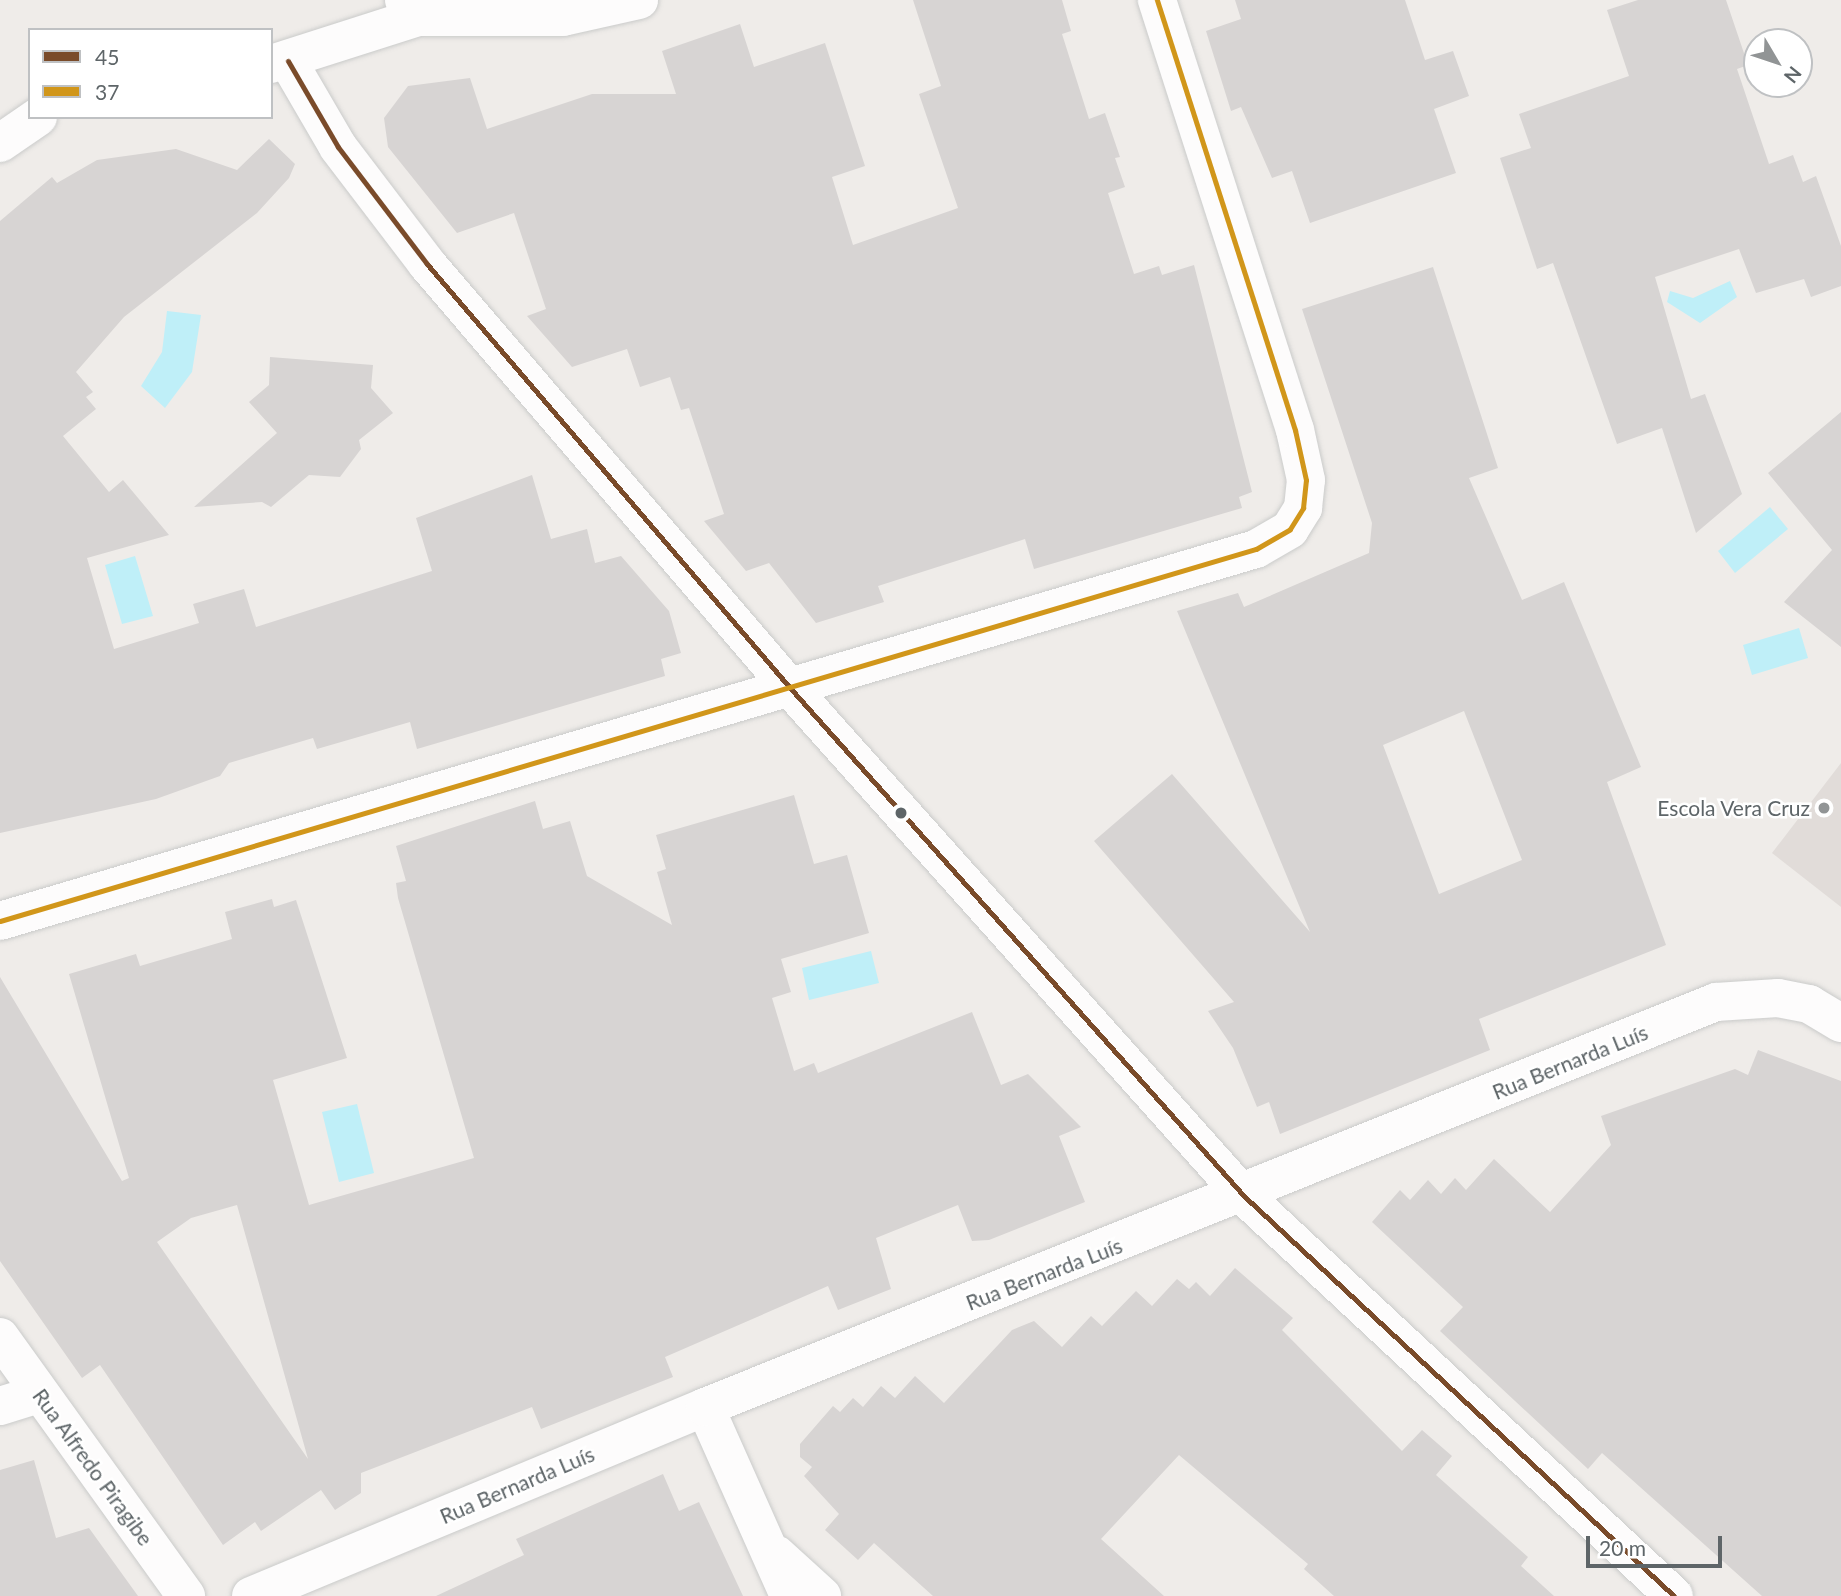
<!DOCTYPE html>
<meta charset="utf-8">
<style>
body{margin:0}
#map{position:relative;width:1841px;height:1596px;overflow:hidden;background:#efece9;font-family:Lato,sans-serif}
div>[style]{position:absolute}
.education>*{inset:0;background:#e1dcd9}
.water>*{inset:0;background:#bfeff8}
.building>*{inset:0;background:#d7d4d3}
.roads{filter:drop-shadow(0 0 2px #cacbca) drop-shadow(0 0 2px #cacbca)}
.minor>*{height:38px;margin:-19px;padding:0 19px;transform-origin:19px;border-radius:19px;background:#fdfcfc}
.bus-1>*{height:5px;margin:-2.5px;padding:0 2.5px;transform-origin:2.5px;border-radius:2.5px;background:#7a4b2a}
.bus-2>*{height:5px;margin:-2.5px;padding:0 2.5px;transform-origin:2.5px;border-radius:2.5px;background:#d1961a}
.dots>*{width:19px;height:19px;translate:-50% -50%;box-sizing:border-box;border:4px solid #fff;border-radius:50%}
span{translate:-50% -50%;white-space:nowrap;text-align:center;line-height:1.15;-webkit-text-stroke:5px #fff;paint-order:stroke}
.poi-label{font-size:21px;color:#5e6568}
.right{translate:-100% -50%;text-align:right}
.street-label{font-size:21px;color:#5e6568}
.legend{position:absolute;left:28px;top:28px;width:245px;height:91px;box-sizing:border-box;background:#fff;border:2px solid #bfc1c3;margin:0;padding:9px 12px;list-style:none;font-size:21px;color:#5e6568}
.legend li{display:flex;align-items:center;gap:14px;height:35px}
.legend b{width:35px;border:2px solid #bfc1c3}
.north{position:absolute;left:1743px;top:28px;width:70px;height:70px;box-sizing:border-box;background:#fff;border:2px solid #bfc1c3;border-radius:50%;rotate:129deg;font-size:19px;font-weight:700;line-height:28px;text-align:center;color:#5e6568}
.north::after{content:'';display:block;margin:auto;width:24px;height:32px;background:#919495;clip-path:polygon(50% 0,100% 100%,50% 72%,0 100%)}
.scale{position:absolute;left:1586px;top:1536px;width:136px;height:32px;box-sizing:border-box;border:4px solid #5e6568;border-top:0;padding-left:9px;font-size:21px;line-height:24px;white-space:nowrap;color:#5e6568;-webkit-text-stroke:5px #fff;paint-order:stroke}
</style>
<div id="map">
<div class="education">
<i style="clip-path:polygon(1841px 763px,1841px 907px,1772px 853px)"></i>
</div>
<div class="water">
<i style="clip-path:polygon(1730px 281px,1737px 297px,1700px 323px,1667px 302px,1670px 291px,1693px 298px)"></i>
<i style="clip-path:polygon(167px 311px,201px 315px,192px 372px,165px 408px,141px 386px,162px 352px)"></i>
<i style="clip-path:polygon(1770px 507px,1788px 529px,1735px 573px,1718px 551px)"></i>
<i style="clip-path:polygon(135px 556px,153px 616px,122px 624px,105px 565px)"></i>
<i style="clip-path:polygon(1799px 628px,1808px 658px,1752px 675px,1743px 645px)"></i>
<i style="clip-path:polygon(871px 951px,879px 983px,809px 1000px,802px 968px)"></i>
<i style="clip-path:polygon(357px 1104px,374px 1173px,339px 1182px,322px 1112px)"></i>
</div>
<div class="building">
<i style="clip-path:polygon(913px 0,1062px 0,1071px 31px,1062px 34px,1089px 119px,1105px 113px,1120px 157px,1115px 158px,1125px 187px,1108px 193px,1134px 274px,1159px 266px,1162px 275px,1194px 265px,1252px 492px,1239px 497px,1242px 508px,1034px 569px,1025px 539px,878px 586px,884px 602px,816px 623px,769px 563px,746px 571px,704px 521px,724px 514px,689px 408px,681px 410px,670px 377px,640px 387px,627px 349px,572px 367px,527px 316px,546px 309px,514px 213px,457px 233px,388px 147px,384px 118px,408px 86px,470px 78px,487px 129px,592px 94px,676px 94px,662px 51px,740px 24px,754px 67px,825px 43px,865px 166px,832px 177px,853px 245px,958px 208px,919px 94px,941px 86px)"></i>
<i style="clip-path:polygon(1235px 0,1405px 0,1425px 60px,1453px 51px,1469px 96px,1434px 109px,1456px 173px,1310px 223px,1292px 171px,1272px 178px,1241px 107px,1231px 111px,1206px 31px,1241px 19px)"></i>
<i style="clip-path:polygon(1638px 0,1726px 0,1748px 65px,1737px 69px,1769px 164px,1793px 155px,1803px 182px,1816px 176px,1841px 246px,1841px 286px,1811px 297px,1804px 279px,1756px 293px,1739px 249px,1655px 277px,1691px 399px,1705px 394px,1742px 494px,1696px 533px,1662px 428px,1617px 444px,1553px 263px,1537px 269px,1500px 158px,1531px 148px,1519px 114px,1629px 76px,1607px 10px)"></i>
<i style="clip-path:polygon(269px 139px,295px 164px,289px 178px,257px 213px,124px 317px,76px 372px,93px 392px,86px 397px,96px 409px,63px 436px,109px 492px,123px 480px,169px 535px,87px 558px,114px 649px,199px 623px,193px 604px,244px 589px,256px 627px,432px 571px,416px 518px,532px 475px,551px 539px,587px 529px,595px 563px,621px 556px,669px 611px,681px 653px,661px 659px,665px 676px,417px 749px,410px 722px,317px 749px,313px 738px,229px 763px,220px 776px,156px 799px,0 833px,0 221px,52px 177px,57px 183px,97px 160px,176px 149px,237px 170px)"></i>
<i style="clip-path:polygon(evenodd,1433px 267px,1498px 468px,1469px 478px,1522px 600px,1564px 582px,1641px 767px,1607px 782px,1666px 945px,1479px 1019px,1490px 1050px,1280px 1134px,1269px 1102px,1257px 1107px,1233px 1048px,1208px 1011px,1234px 1002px,1094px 841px,1172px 774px,1310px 932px,1177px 611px,1238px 593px,1244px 607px,1369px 553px,1372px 523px,1302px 309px,1433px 267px,1464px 711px,1522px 860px,1439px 894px,1383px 745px,1464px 711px)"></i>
<i style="clip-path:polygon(270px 357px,373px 365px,371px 388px,393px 413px,359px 440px,361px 449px,340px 477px,309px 475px,271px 507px,262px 502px,194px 507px,277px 433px,249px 402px,269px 385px)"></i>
<i style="clip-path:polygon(1841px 412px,1841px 647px,1784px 602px,1832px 550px,1768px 473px)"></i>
<i style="clip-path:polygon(evenodd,794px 795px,814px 864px,847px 855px,869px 933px,781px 959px,791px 992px,772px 998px,794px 1071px,814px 1063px,818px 1073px,972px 1012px,1001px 1085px,1028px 1074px,1081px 1127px,1059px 1136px,1085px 1202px,989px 1240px,972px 1241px,958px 1205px,876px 1238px,891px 1289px,838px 1310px,828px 1286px,665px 1357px,673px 1377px,541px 1429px,532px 1407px,361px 1473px,361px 1493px,335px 1510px,321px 1490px,261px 1531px,255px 1522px,223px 1545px,100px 1365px,82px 1378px,0 1261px,0 977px,122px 1181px,129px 1178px,69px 974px,136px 954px,140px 966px,232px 939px,225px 912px,272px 899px,274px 907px,296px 900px,347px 1058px,273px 1080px,309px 1205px,474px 1158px,398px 898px,396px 883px,406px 881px,396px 846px,535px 801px,543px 829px,570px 821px,587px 876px,672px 925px,657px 872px,666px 869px,656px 835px,794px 795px,237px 1205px,308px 1459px,157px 1242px,191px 1218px,237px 1205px)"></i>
<i style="clip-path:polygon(1758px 1050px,1841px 1081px,1841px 1596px,1762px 1596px,1602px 1453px,1588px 1469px,1440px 1331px,1463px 1307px,1372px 1222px,1400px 1190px,1410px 1200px,1428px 1180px,1441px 1194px,1455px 1178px,1466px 1190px,1494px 1159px,1550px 1212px,1611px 1145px,1601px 1116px,1735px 1069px,1748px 1075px)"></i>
<i style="clip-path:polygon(1235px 1268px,1293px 1318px,1282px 1330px,1402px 1451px,1422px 1430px,1452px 1456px,1436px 1475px,1528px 1557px,1521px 1566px,1554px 1596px,1334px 1596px,1304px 1569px,1308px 1564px,1179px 1455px,1101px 1539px,1164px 1596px,933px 1596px,874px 1543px,858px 1560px,825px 1530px,839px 1514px,804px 1476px,812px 1467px,800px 1457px,800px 1444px,833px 1406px,840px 1412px,853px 1398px,863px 1407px,881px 1386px,895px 1398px,915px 1376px,944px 1403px,1012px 1330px,1034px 1321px,1062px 1347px,1091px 1316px,1102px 1326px,1136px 1291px,1152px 1306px,1177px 1279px,1189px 1289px,1196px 1282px,1210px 1296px)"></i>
<i style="clip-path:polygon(34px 1460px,56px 1538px,89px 1528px,138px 1596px,0 1596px,0 1470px)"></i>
<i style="clip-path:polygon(663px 1474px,679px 1511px,699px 1502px,743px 1596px,436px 1596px,524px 1555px,516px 1539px)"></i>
</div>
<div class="roads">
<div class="minor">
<i style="left:404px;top:0;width:22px;rotate:51deg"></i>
<i style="left:418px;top:17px;width:145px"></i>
<i style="left:563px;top:17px;width:78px;rotate:-12.6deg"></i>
<i style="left:288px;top:61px;width:99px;rotate:59.8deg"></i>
<i style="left:338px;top:147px;width:147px;rotate:52.7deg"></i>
<i style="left:427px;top:264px;width:560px;rotate:49.42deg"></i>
<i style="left:791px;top:689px;width:680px;rotate:48.22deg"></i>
<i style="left:1244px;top:1196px;width:587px;rotate:42.93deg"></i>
<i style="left:271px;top:64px;width:154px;rotate:-17.7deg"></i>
<i style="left:0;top:143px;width:46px;rotate:-34.4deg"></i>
<i style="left:0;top:921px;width:1310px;rotate:-16.5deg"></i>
<i style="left:1256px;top:549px;width:39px;rotate:-30deg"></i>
<i style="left:1290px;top:529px;width:25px;rotate:-58deg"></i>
<i style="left:1303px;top:508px;width:28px;rotate:-84deg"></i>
<i style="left:1306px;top:480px;width:51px;rotate:-102.4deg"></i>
<i style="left:1295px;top:430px;width:452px;rotate:-107.8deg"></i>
<i style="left:0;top:1337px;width:319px;rotate:54.3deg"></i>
<i style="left:0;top:1406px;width:41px;rotate:-17.1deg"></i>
<i style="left:705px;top:1407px;width:207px;rotate:66deg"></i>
<i style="left:777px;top:1555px;width:61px;rotate:42.3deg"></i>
<i style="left:251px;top:1596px;width:492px;rotate:-22.6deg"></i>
<i style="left:705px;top:1407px;width:1089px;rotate:-21.83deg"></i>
<i style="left:1716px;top:1002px;width:62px;rotate:-3.7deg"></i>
<i style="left:1778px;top:998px;width:32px;rotate:11deg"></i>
<i style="left:1809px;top:1004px;width:37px;rotate:31deg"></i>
</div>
</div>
<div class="bus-1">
<i style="left:288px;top:61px;width:99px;rotate:59.8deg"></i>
<i style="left:338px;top:147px;width:147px;rotate:52.7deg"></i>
<i style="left:427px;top:264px;width:560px;rotate:49.42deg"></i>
<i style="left:791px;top:689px;width:680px;rotate:48.22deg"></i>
<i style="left:1244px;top:1196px;width:587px;rotate:42.93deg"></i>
</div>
<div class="bus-2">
<i style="left:0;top:921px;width:1310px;rotate:-16.5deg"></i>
<i style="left:1256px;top:549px;width:39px;rotate:-30deg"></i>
<i style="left:1290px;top:529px;width:25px;rotate:-58deg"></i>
<i style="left:1303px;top:508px;width:28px;rotate:-84deg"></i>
<i style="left:1306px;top:480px;width:51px;rotate:-102.4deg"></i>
<i style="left:1295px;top:430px;width:452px;rotate:-107.8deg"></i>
</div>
<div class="dots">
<i style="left:1824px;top:808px;background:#919495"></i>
<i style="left:901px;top:813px;background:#5e6568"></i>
</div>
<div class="poi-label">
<span class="right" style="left:1810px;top:808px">Escola Vera Cruz</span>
</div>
<div class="street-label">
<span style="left:1570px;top:1062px;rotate:-22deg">Rua Bernarda Luís</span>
<span style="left:1044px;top:1274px;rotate:-21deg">Rua Bernarda Luís</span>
<span style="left:93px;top:1467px;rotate:54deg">Rua Alfredo Piragibe</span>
<span style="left:517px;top:1485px;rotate:-23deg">Rua Bernarda Luís</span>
</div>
<ul class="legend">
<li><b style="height:9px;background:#7a4b2a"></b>45</li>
<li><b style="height:9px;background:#d1961a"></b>37</li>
</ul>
<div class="north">N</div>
<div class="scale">20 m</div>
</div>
